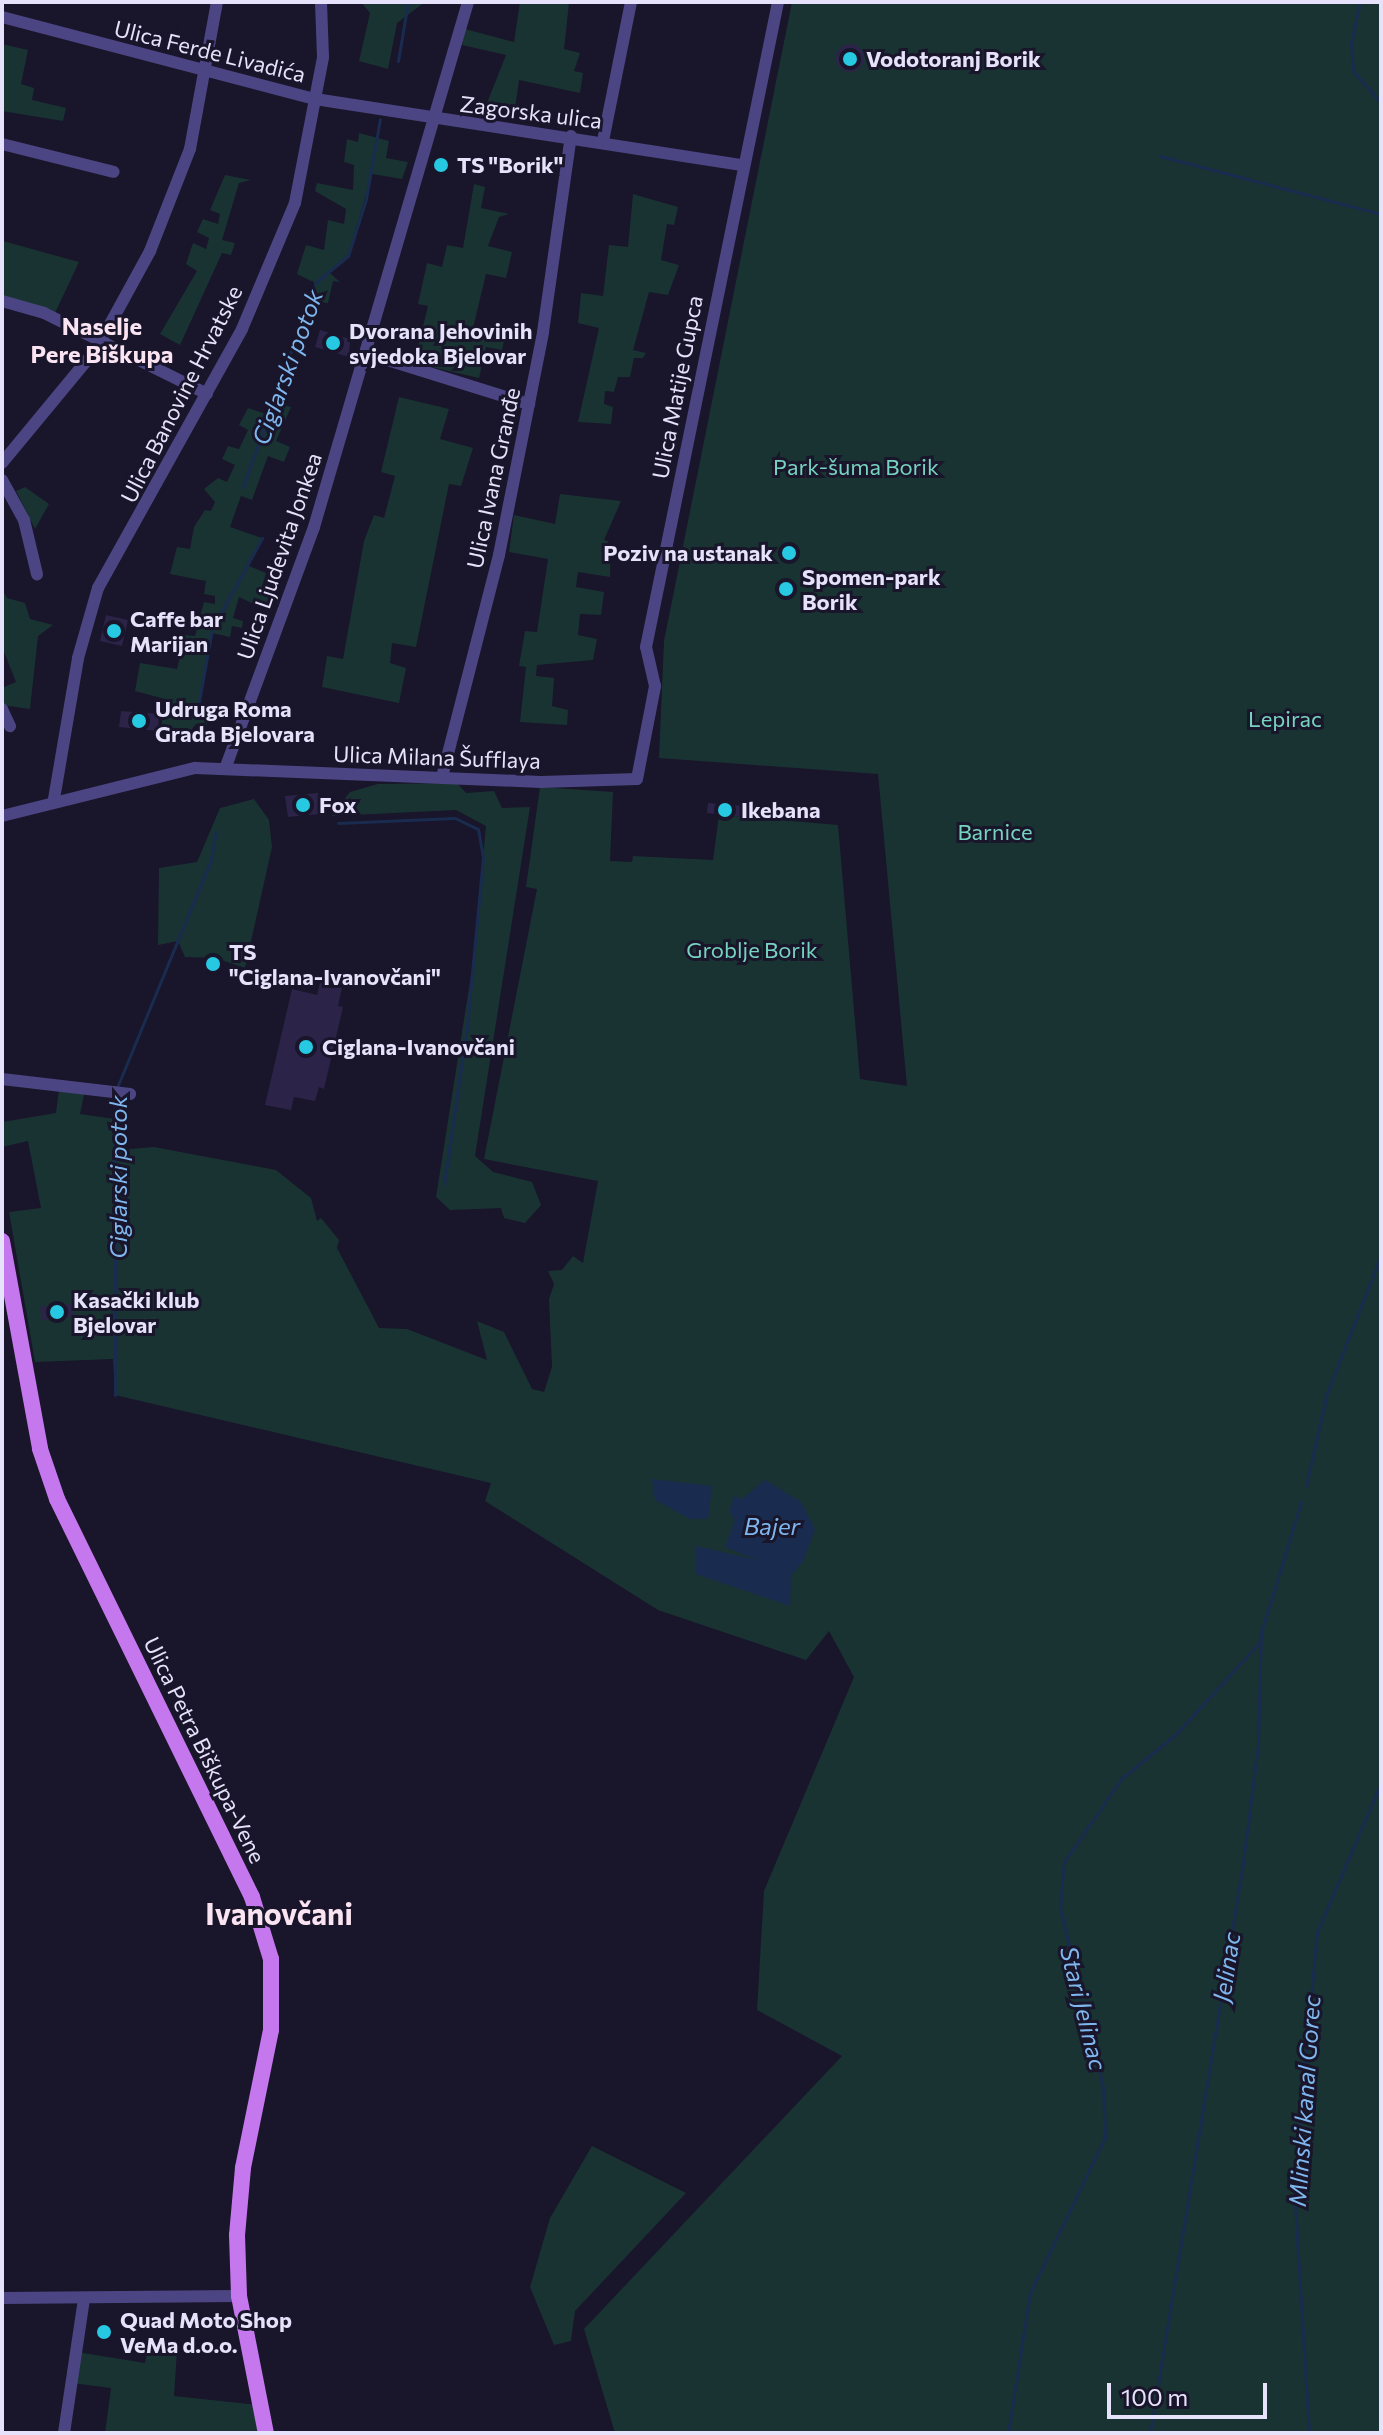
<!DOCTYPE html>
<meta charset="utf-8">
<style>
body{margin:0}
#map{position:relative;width:1383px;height:2435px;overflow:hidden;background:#19152a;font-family:Commissioner,sans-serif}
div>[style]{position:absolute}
.green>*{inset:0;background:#193333}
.water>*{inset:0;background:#192c4f}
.stream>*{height:3px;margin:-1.5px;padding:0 1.5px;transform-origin:1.5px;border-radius:1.5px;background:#192c4f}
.building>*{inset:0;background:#2c2448}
.round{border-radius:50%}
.minor>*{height:12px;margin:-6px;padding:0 6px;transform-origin:6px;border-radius:6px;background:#4b4683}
.major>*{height:16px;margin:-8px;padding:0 8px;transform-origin:8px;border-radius:8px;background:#c577ed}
.dots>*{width:22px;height:22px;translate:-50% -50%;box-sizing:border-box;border:4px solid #19152a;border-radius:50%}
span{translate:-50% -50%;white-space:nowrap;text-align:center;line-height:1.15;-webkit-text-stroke:6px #19152a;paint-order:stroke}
.street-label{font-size:22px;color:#e6e2fb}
.poi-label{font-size:22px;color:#e6e2fb;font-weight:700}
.left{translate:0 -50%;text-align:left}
.right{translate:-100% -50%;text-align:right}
.park-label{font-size:22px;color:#76d3bf}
.neighbourhood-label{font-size:24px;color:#fbe4f2;font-weight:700}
.water-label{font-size:24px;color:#7eb6ed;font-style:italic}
.district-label{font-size:30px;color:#fbe4f2;font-weight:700}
.frame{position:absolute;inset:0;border:4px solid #e6e2fb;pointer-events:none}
.scale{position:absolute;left:1107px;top:2383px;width:160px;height:36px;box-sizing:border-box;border:4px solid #e6e2fb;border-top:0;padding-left:10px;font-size:24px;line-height:28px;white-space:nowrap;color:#e6e2fb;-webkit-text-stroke:6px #19152a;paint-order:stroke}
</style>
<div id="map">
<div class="green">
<i style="clip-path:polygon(361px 2px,425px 2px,397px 23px,388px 69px,359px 61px,370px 13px)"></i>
<i style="clip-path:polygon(520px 2px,575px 2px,569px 3px,564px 49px,580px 53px,574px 71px,583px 73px,580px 93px,519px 80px,515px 109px,487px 103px,506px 55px,462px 45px,465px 29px,514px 42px)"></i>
<i style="clip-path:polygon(792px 2px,1381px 2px,1381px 2433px,615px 2433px,584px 2329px,842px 2056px,757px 2010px,764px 1891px,854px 1677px,829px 1631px,806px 1660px,658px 1610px,485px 1501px,491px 1483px,115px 1395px,113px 1359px,35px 1362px,9px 1212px,41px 1208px,28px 1141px,2px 1147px,2px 1122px,56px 1113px,60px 1082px,86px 1085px,80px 1114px,115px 1119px,119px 1150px,154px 1147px,276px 1170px,311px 1198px,317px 1221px,321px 1218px,339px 1240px,337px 1248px,379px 1328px,407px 1329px,487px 1360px,477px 1321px,504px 1332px,532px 1389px,544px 1392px,552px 1367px,549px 1299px,554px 1284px,548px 1271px,562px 1270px,573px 1256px,583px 1263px,598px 1181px,484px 1159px,537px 889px,526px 887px,540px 787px,613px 792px,610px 861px,632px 862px,633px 856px,713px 860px,719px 815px,838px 825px,860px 1079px,907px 1086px,878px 774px,659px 758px,664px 641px)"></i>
<i style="clip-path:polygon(2px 44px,28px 50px,21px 84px,34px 88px,32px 100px,66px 108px,63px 121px,2px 111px)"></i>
<i style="clip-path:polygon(359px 133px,389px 141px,386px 158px,408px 162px,402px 179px,372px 174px,348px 256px,330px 273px,340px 282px,333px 281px,328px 303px,318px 302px,311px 294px,315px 283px,297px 274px,306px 245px,324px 250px,328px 220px,344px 224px,346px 209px,315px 191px,317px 183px,353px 190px,354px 165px,344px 162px,347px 139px,358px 142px)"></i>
<i style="clip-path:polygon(225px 175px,251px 180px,239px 183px,222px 240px,235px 243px,231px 255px,222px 253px,180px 345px,160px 334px,197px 271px,186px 264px,193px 243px,206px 249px,209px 238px,197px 232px,203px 219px,218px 224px,220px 214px,210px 210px)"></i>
<i style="clip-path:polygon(474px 184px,485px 187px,481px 208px,509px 214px,499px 217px,488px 246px,512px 252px,506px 278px,486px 274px,473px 328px,505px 336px,502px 350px,486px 347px,479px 378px,418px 364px,417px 351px,428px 306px,418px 304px,427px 263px,442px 267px,447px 245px,463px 248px)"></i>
<i style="clip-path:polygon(633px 194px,678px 207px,674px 225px,667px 224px,661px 260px,679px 265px,668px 295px,649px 292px,633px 350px,646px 353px,643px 358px,634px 358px,630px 377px,618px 377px,614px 392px,605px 391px,604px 404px,613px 407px,611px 424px,578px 422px,599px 328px,578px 323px,581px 293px,603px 296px,609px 245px,628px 247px)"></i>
<i style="clip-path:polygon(3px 241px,79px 262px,55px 313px,2px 298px)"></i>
<i style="clip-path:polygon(399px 397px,449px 409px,440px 439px,473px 448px,461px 486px,449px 484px,416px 647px,392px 643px,390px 663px,406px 668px,399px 703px,322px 687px,327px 656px,343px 659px,364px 541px,374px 515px,384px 518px,395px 476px,381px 472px)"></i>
<i style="clip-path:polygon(274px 402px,291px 407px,276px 441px,290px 447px,284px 462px,268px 456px,252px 500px,241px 496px,230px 527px,262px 538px,249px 566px,266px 573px,260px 593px,275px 599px,269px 611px,239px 597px,233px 618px,243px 621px,242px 628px,232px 626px,230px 637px,212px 633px,199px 705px,212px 708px,206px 727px,196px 724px,185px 738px,184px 729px,161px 729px,165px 699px,135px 691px,140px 663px,177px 669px,185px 635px,195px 636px,204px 602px,215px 604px,215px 596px,204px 594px,206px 581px,170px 574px,177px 547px,190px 549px,194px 527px,205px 510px,211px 511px,215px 502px,204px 489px,218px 478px,227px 482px,235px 465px,222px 459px,228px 446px,239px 449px,248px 430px,239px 425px,248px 408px,269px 415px)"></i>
<i style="clip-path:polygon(25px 487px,49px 504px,35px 529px,16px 491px)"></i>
<i style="clip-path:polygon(560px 494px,621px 501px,604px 540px,611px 542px,610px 577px,578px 572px,576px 587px,604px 592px,601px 615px,580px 614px,578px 635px,597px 639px,593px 660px,537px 665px,536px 676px,554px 678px,552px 706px,568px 710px,567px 725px,520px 722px,526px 667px,519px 666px,525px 631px,537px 632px,548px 559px,509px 552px,514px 515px,555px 524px)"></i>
<i style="clip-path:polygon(2px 589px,7px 598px,25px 603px,30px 619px,53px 625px,38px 636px,30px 709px,2px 705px,2px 688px,16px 682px,2px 647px)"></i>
<i style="clip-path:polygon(457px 783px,466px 793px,494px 791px,502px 808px,530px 807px,475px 1156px,493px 1172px,532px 1182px,541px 1205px,525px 1223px,504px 1218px,501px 1208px,450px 1210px,436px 1197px,472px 969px,486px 826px,456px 810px,332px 816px,350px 792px,378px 784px)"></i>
<i style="clip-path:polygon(254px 799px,269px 820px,272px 847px,245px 968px,216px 958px,185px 957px,178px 941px,158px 945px,159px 868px,197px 862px,220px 808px)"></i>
<i style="clip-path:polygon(592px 2146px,686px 2193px,575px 2311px,571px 2341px,554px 2345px,530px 2287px,550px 2218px)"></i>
<i style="clip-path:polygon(148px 2347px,177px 2351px,174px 2396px,259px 2405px,266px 2433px,105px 2433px,111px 2388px,72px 2383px,77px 2352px,145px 2363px)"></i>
</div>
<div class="water">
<i style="clip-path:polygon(652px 1479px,712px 1486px,708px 1519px,690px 1519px,655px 1500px)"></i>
<i style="clip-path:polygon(765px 1480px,801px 1502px,815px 1529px,803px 1562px,791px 1575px,790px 1606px,696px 1574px,696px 1546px,757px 1560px,725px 1547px,735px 1520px,729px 1512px,734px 1496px,742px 1499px)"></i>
</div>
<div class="stream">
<i style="left:1360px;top:2px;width:41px;rotate:102.7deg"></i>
<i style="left:1351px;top:42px;width:29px;rotate:86deg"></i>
<i style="left:1353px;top:71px;width:43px;rotate:48.8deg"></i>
<i style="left:398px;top:61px;width:60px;rotate:-80.4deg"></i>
<i style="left:1160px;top:156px;width:228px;rotate:14.7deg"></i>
<i style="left:243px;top:487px;width:216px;rotate:-70.6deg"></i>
<i style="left:315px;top:283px;width:43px;rotate:-39.3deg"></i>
<i style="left:348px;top:256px;width:60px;rotate:-72.5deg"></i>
<i style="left:366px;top:199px;width:81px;rotate:-80.1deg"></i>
<i style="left:196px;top:718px;width:90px;rotate:-79.8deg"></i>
<i style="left:212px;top:629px;width:104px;rotate:-61.2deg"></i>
<i style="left:338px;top:823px;width:117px;rotate:-2.4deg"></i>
<i style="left:455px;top:818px;width:25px;rotate:26deg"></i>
<i style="left:478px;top:829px;width:28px;rotate:80deg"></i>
<i style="left:483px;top:857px;width:171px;rotate:95.4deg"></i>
<i style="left:467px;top:1027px;width:160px;rotate:98.3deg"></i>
<i style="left:116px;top:1090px;width:250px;rotate:-67.6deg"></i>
<i style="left:211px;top:859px;width:28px;rotate:-80deg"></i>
<i style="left:115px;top:1395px;width:297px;rotate:-90deg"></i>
<i style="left:1306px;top:1486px;width:95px;rotate:-77.3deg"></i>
<i style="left:1327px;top:1393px;width:148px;rotate:-68.6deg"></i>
<i style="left:1008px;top:2433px;width:142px;rotate:-81.1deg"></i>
<i style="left:1030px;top:2293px;width:173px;rotate:-64.3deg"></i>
<i style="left:1105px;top:2137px;width:50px;rotate:-92.3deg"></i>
<i style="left:1103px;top:2087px;width:184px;rotate:-103.5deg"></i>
<i style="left:1060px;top:1908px;width:46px;rotate:-85deg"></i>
<i style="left:1064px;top:1862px;width:101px;rotate:-55.5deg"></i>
<i style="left:1121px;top:1779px;width:71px;rotate:-39.3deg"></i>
<i style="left:1176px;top:1734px;width:125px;rotate:-47.6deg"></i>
<i style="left:1150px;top:2433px;width:578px;rotate:-80.73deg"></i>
<i style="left:1243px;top:1863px;width:120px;rotate:-82.8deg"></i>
<i style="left:1258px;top:1744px;width:111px;rotate:-88.5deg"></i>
<i style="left:1261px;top:1633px;width:137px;rotate:-73deg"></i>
<i style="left:1309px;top:2433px;width:245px;rotate:-93.5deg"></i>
<i style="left:1294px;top:2188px;width:257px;rotate:-84.9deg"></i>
<i style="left:1317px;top:1932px;width:162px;rotate:-66.8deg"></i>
</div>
<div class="building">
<i class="round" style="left:836px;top:44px;width:28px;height:28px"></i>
<i style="clip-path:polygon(320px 330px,350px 339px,349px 357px,315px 347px)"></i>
<i style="clip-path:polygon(106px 615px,128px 620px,122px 646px,100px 641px)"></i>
<i style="clip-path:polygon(121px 711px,159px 714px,158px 731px,119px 727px)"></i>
<i style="clip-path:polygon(318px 793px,320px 814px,288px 817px,285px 796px)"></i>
<i style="clip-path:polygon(708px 803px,744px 806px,743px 817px,707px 813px)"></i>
<i style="clip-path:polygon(320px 983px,342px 988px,338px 1006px,343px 1007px,324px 1089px,319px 1087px,315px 1101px,294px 1097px,291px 1110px,265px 1105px,292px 989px,317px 995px)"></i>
<i style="clip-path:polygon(72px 1304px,74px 1317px,42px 1320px,40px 1307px)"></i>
</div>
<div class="minor">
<i style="left:2px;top:17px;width:324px;rotate:14.7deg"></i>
<i style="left:315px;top:99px;width:432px;rotate:8.8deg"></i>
<i style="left:603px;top:141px;width:142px;rotate:-78.6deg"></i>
<i style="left:2px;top:144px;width:115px;rotate:14deg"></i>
<i style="left:2px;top:301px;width:44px;rotate:15.9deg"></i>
<i style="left:44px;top:313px;width:182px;rotate:26.4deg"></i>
<i style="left:365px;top:353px;width:172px;rotate:17.3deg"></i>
<i style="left:2px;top:463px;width:149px;rotate:-50.4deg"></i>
<i style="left:97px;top:348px;width:111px;rotate:-61.3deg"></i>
<i style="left:150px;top:251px;width:110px;rotate:-68.6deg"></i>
<i style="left:190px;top:149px;width:149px;rotate:-79.6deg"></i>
<i style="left:2px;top:480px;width:46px;rotate:61.2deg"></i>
<i style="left:24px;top:520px;width:56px;rotate:76.5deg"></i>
<i style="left:2px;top:709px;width:19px;rotate:65deg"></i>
<i style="left:225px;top:769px;width:258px;rotate:-69.8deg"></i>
<i style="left:314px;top:527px;width:547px;rotate:-73.65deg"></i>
<i style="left:442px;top:777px;width:229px;rotate:-75.6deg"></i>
<i style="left:499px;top:555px;width:227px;rotate:-78.8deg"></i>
<i style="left:543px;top:332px;width:198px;rotate:-81.9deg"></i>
<i style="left:54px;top:799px;width:143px;rotate:-80.3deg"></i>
<i style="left:78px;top:658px;width:73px;rotate:-74.1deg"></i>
<i style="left:98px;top:588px;width:296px;rotate:-60.9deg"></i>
<i style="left:242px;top:329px;width:137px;rotate:-67.2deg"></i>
<i style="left:295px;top:203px;width:149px;rotate:-79.1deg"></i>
<i style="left:323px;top:57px;width:55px;rotate:-92.1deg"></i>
<i style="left:2px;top:816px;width:199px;rotate:-14deg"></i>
<i style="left:195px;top:768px;width:346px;rotate:2.3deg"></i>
<i style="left:541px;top:782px;width:96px;rotate:-1.8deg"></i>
<i style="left:637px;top:779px;width:95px;rotate:-79deg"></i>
<i style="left:655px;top:686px;width:40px;rotate:-103deg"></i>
<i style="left:646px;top:647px;width:658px;rotate:-78.43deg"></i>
<i style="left:2px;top:1079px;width:129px;rotate:6.7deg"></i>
<i style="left:2px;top:2298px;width:237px;rotate:-0.5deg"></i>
<i style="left:64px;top:2433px;width:135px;rotate:-81.5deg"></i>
</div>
<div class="major">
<i style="left:2px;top:1241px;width:211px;rotate:79.6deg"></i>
<i style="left:40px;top:1449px;width:53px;rotate:71.2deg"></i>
<i style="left:57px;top:1499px;width:443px;rotate:63.9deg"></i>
<i style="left:252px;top:1897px;width:65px;rotate:73deg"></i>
<i style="left:271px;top:1959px;width:71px;rotate:90deg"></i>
<i style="left:271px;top:2030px;width:141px;rotate:101.5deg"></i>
<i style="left:243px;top:2168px;width:67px;rotate:95.1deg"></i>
<i style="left:237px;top:2235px;width:61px;rotate:88.1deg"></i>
<i style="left:239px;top:2296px;width:140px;rotate:78.9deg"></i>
</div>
<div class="dots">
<i style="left:850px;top:59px;background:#27c8e2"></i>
<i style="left:441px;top:165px;background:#27c8e2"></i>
<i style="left:333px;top:343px;background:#27c8e2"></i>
<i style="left:789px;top:553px;background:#27c8e2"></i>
<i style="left:786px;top:589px;background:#27c8e2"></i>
<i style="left:114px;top:631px;background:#27c8e2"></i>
<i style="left:139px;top:721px;background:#27c8e2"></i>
<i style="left:303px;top:805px;background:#27c8e2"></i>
<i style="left:725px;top:810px;background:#27c8e2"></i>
<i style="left:213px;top:964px;background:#27c8e2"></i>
<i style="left:306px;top:1047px;background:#27c8e2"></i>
<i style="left:57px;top:1312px;background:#27c8e2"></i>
<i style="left:104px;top:2332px;background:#27c8e2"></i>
</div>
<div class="street-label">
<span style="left:210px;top:51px;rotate:14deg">Ulica Ferde Livadića</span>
<span style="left:531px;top:112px;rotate:7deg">Zagorska ulica</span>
<span style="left:677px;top:387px;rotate:-79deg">Ulica Matije Gupca</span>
<span style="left:181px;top:394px;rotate:-63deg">Ulica Banovine Hrvatske</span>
<span style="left:493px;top:478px;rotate:-78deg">Ulica Ivana Granđe</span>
<span style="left:279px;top:556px;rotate:-71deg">Ulica Ljudevita Jonkea</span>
<span style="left:437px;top:757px;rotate:2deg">Ulica Milana Šufflaya</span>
<span style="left:205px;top:1750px;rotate:64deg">Ulica Petra Biškupa-Vene</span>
</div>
<div class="poi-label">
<span class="left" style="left:866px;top:59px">Vodotoranj Borik</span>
<span class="left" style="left:457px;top:165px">TS "Borik"</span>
<span class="left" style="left:349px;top:343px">Dvorana Jehovinih<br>svjedoka Bjelovar</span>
<span class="right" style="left:773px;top:553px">Poziv na ustanak</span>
<span class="left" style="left:802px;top:589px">Spomen-park<br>Borik</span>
<span class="left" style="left:130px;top:631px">Caffe bar<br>Marijan</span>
<span class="left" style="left:155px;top:721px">Udruga Roma<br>Grada Bjelovara</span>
<span class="left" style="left:319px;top:805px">Fox</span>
<span class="left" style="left:741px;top:810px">Ikebana</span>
<span class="left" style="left:229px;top:964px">TS<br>"Ciglana-Ivanovčani"</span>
<span class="left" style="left:322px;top:1047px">Ciglana-Ivanovčani</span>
<span class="left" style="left:73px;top:1312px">Kasački klub<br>Bjelovar</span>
<span class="left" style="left:120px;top:2332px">Quad Moto Shop<br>VeMa d.o.o.</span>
</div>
<div class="park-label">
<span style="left:856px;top:467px">Park-šuma Borik</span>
<span style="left:1285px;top:719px">Lepirac</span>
<span style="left:995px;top:832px">Barnice</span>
<span style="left:752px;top:950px">Groblje Borik</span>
</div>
<div class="neighbourhood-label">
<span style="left:102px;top:340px">Naselje<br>Pere Biškupa</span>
</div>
<div class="water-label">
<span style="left:287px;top:367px;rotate:-70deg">Ciglarski potok</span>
<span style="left:118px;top:1177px;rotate:-90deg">Ciglarski potok</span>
<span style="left:772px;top:1526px">Bajer</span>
<span style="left:1226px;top:1967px;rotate:-81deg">Jelinac</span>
<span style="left:1084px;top:2008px;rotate:76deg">Stari Jelinac</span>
<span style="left:1304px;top:2101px;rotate:-86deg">Mlinski kanal Gorec</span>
</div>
<div class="district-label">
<span style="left:279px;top:1913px">Ivanovčani</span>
</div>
<div class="frame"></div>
<div class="scale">100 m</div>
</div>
